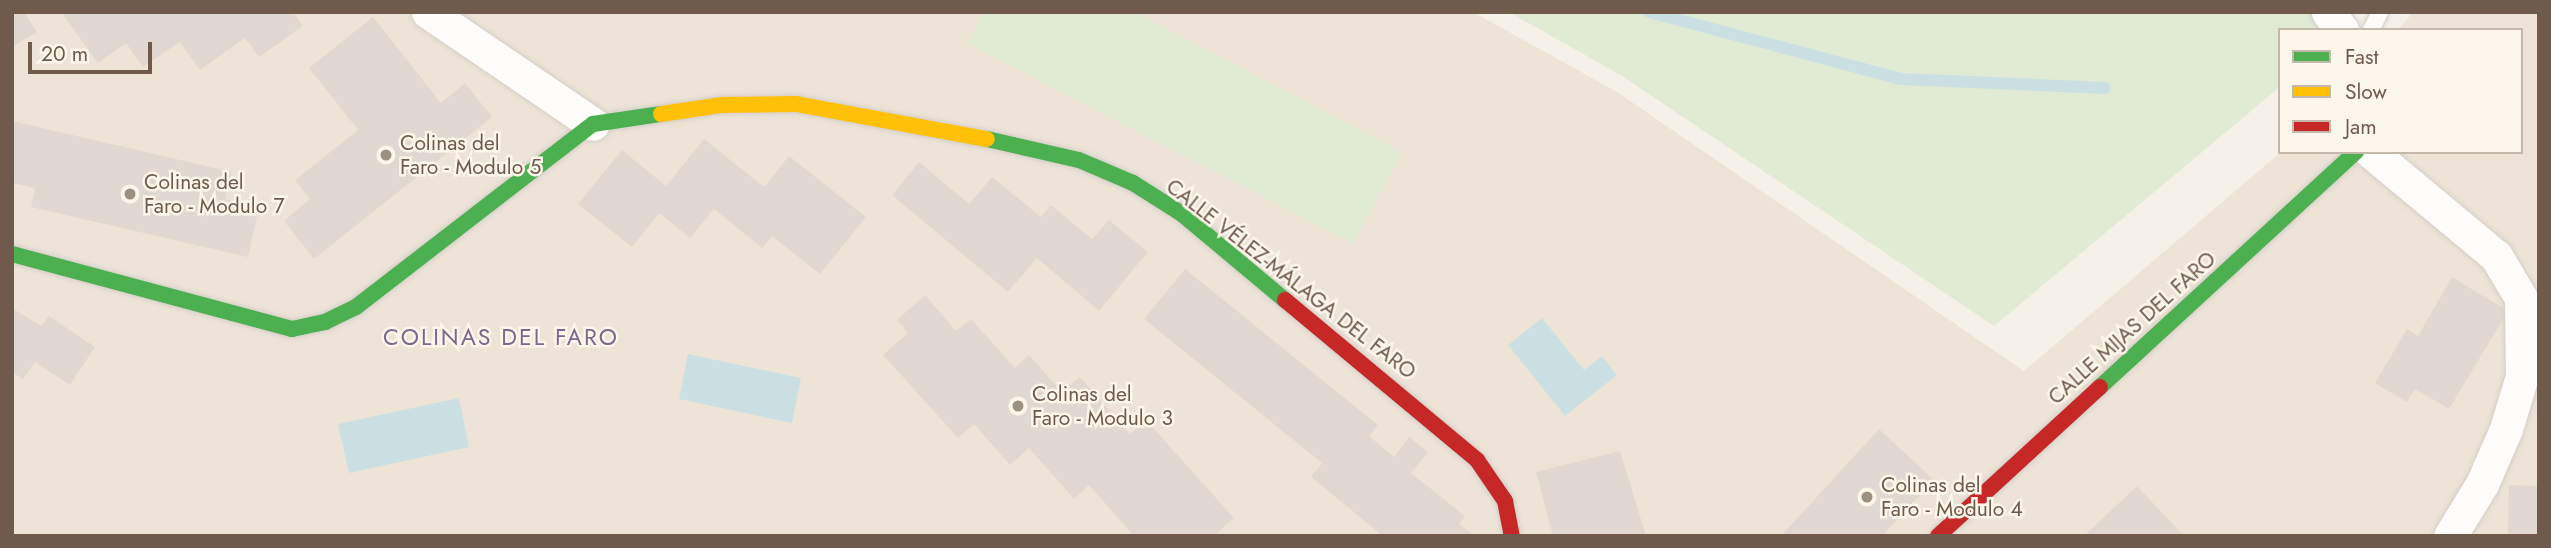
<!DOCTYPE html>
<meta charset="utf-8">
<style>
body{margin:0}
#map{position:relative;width:2551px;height:548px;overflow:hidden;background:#f5f1e9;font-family:Jost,sans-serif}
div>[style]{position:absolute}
.residential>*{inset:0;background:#ede4d7}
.green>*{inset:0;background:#e1ead5}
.water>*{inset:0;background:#cce0e3}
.stream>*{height:12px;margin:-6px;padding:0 6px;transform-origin:6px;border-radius:6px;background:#cce0e3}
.building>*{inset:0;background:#e1d9d1}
.roads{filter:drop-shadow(0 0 2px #d4cec7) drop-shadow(0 0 2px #d4cec7)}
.lane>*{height:16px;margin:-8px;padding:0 8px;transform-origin:8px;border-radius:8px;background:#fefdfc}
.street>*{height:33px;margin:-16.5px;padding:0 16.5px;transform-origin:16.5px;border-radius:16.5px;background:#fefdfc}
.fast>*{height:16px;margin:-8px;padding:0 8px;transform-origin:8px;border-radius:8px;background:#4caf50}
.slow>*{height:16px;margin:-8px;padding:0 8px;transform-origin:8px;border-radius:8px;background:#ffc107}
.jam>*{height:16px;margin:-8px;padding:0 8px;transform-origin:8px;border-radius:8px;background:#c62828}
.dots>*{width:19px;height:19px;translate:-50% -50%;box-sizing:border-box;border:4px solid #fdf6ea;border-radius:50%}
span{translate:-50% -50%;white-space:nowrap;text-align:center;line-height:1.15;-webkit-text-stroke:5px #fdf6ea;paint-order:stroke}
.poi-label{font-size:21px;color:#6f5a4c}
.left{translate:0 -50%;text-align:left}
.street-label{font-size:21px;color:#6f5a4c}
.neighbourhood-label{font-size:23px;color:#80658c;letter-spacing:2px}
.frame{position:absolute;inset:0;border:14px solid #6f5a4c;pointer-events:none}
.legend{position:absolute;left:2278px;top:28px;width:245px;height:126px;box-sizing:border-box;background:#fdf6ea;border:2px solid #c4b8ab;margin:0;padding:9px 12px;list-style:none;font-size:21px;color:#6f5a4c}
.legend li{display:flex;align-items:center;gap:14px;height:35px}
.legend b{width:35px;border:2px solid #c4b8ab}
.scale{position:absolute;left:28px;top:42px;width:124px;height:32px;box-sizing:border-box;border:4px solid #6f5a4c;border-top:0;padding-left:9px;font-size:21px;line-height:24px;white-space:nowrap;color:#6f5a4c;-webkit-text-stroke:5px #fdf6ea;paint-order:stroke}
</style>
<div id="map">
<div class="residential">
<i style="clip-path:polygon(12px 12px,1473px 12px,1617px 92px,2024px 371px,2281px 152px,2521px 152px,2521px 30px,2398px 30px,2413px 12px,2539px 12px,2539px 536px,12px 536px)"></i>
</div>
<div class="green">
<i style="clip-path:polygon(983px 12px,1134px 12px,1402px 152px,1353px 244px,967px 43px)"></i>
<i style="clip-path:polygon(1509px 12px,2343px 12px,2328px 30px,2280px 30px,2280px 85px,2275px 91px,1994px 326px,1622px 76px)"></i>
</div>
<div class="water">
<i style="clip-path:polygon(1542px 318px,1584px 370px,1602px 356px,1617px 375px,1565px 416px,1508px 345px)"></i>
<i style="clip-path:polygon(688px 354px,801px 378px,792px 423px,679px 399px)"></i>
<i style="clip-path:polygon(459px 398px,469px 447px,349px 473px,338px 424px)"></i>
</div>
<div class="stream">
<i style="left:1649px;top:12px;width:260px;rotate:14.9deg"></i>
<i style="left:1900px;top:79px;width:205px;rotate:2.5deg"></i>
</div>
<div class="building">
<i style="clip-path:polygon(12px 12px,24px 12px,37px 32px,12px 47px)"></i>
<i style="clip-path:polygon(61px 12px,293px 12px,303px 26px,259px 57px,245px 38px,200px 70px,180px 42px,143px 67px,126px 43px,98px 63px)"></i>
<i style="clip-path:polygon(373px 17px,441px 103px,465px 83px,492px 117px,314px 259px,284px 221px,310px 199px,295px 180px,358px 130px,309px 68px)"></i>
<i style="clip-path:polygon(12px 121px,232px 172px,225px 199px,259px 207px,248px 257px,31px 207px,35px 188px,12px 183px)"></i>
<i style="clip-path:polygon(704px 139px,764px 187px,789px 156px,866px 217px,820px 274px,772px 236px,762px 248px,714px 209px,690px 238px,659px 213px,632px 247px,578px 204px,622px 150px,666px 186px)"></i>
<i style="clip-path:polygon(919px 162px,969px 204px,992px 177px,1041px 217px,1051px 205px,1092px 239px,1109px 220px,1148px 252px,1099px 311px,1037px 258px,1008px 292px,892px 195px)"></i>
<i style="clip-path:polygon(1185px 269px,1378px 425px,1369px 436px,1394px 457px,1409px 437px,1428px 452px,1411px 473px,1465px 516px,1459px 524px,1474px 536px,1383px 536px,1311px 477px,1322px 463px,1144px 319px)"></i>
<i style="clip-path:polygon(2452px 277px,2508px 311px,2449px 409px,2415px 389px,2407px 402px,2375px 383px,2407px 329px,2418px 336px)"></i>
<i style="clip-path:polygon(925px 295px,956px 331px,971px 319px,1015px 368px,1029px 355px,1062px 392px,1080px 377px,1130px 434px,1146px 420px,1234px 518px,1214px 536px,1134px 536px,1089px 485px,1074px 499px,1029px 448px,1010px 465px,974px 424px,958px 438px,883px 355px,908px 333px,897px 320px)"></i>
<i style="clip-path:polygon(12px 308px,41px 326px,49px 316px,95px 347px,70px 385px,35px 362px,23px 379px,12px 372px)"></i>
<i style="clip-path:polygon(1879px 429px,1934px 480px,1882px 536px,1781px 536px)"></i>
<i style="clip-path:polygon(1620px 451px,1646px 536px,1553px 536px,1536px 472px)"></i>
<i style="clip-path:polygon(2509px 485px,2539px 486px,2539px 536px,2508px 536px)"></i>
<i style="clip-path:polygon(2137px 486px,2184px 536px,2088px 536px,2086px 534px)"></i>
</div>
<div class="roads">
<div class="lane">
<i style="left:2371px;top:30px;width:20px;rotate:-63deg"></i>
</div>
<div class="street">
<i style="left:428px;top:12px;width:199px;rotate:34.2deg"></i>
<i style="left:2328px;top:12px;width:23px;rotate:52deg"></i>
<i style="left:2371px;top:152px;width:163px;rotate:39.8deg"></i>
<i style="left:2496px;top:256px;width:49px;rotate:59.2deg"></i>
<i style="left:2521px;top:298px;width:78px;rotate:89.3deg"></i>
<i style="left:2522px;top:376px;width:55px;rotate:106.8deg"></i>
<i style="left:2506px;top:429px;width:60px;rotate:113.6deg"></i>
<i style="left:2482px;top:484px;width:61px;rotate:121.6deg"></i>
</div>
<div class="fast">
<i style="left:987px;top:139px;width:94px;rotate:12.9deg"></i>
<i style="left:1079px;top:160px;width:59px;rotate:23.1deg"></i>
<i style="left:1133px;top:183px;width:58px;rotate:32.3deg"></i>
<i style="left:1182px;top:214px;width:134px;rotate:39.9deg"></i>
<i style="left:12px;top:254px;width:290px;rotate:15deg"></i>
<i style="left:292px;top:329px;width:34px;rotate:-12deg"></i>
<i style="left:325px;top:322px;width:34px;rotate:-26deg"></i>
<i style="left:356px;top:307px;width:299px;rotate:-37.7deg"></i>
<i style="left:593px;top:124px;width:69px;rotate:-8.4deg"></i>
<i style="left:2100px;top:387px;width:348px;rotate:-42.6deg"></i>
</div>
<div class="slow">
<i style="left:661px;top:114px;width:62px;rotate:-8.4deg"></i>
<i style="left:722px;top:105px;width:74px;rotate:-0.8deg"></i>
<i style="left:796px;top:104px;width:194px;rotate:10.4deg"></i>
</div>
<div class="jam">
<i style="left:1285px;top:300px;width:250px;rotate:39.8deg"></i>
<i style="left:1477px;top:460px;width:50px;rotate:55.7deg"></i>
<i style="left:1505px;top:501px;width:36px;rotate:79deg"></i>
<i style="left:1938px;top:536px;width:220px;rotate:-42.6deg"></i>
</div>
</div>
<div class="dots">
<i style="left:386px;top:155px;background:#9e8f83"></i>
<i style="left:130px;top:194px;background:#9e8f83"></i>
<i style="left:1018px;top:406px;background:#9e8f83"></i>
<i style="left:1867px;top:497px;background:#9e8f83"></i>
</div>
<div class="poi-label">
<span class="left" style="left:400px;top:155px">Colinas del<br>Faro - Modulo 5</span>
<span class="left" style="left:144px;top:194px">Colinas del<br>Faro - Modulo 7</span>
<span class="left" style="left:1032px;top:406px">Colinas del<br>Faro - Modulo 3</span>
<span class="left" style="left:1881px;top:497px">Colinas del<br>Faro - Modulo 4</span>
</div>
<div class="street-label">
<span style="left:1291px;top:279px;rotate:38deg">CALLE VÉLEZ-MÁLAGA DEL FARO</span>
<span style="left:2132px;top:328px;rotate:-42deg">CALLE MIJAS DEL FARO</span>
</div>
<div class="neighbourhood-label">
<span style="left:501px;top:337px">COLINAS DEL FARO</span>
</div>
<div class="frame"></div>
<ul class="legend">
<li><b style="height:9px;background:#4caf50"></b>Fast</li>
<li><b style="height:9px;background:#ffc107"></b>Slow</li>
<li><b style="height:9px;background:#c62828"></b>Jam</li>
</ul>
<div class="scale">20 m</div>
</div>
